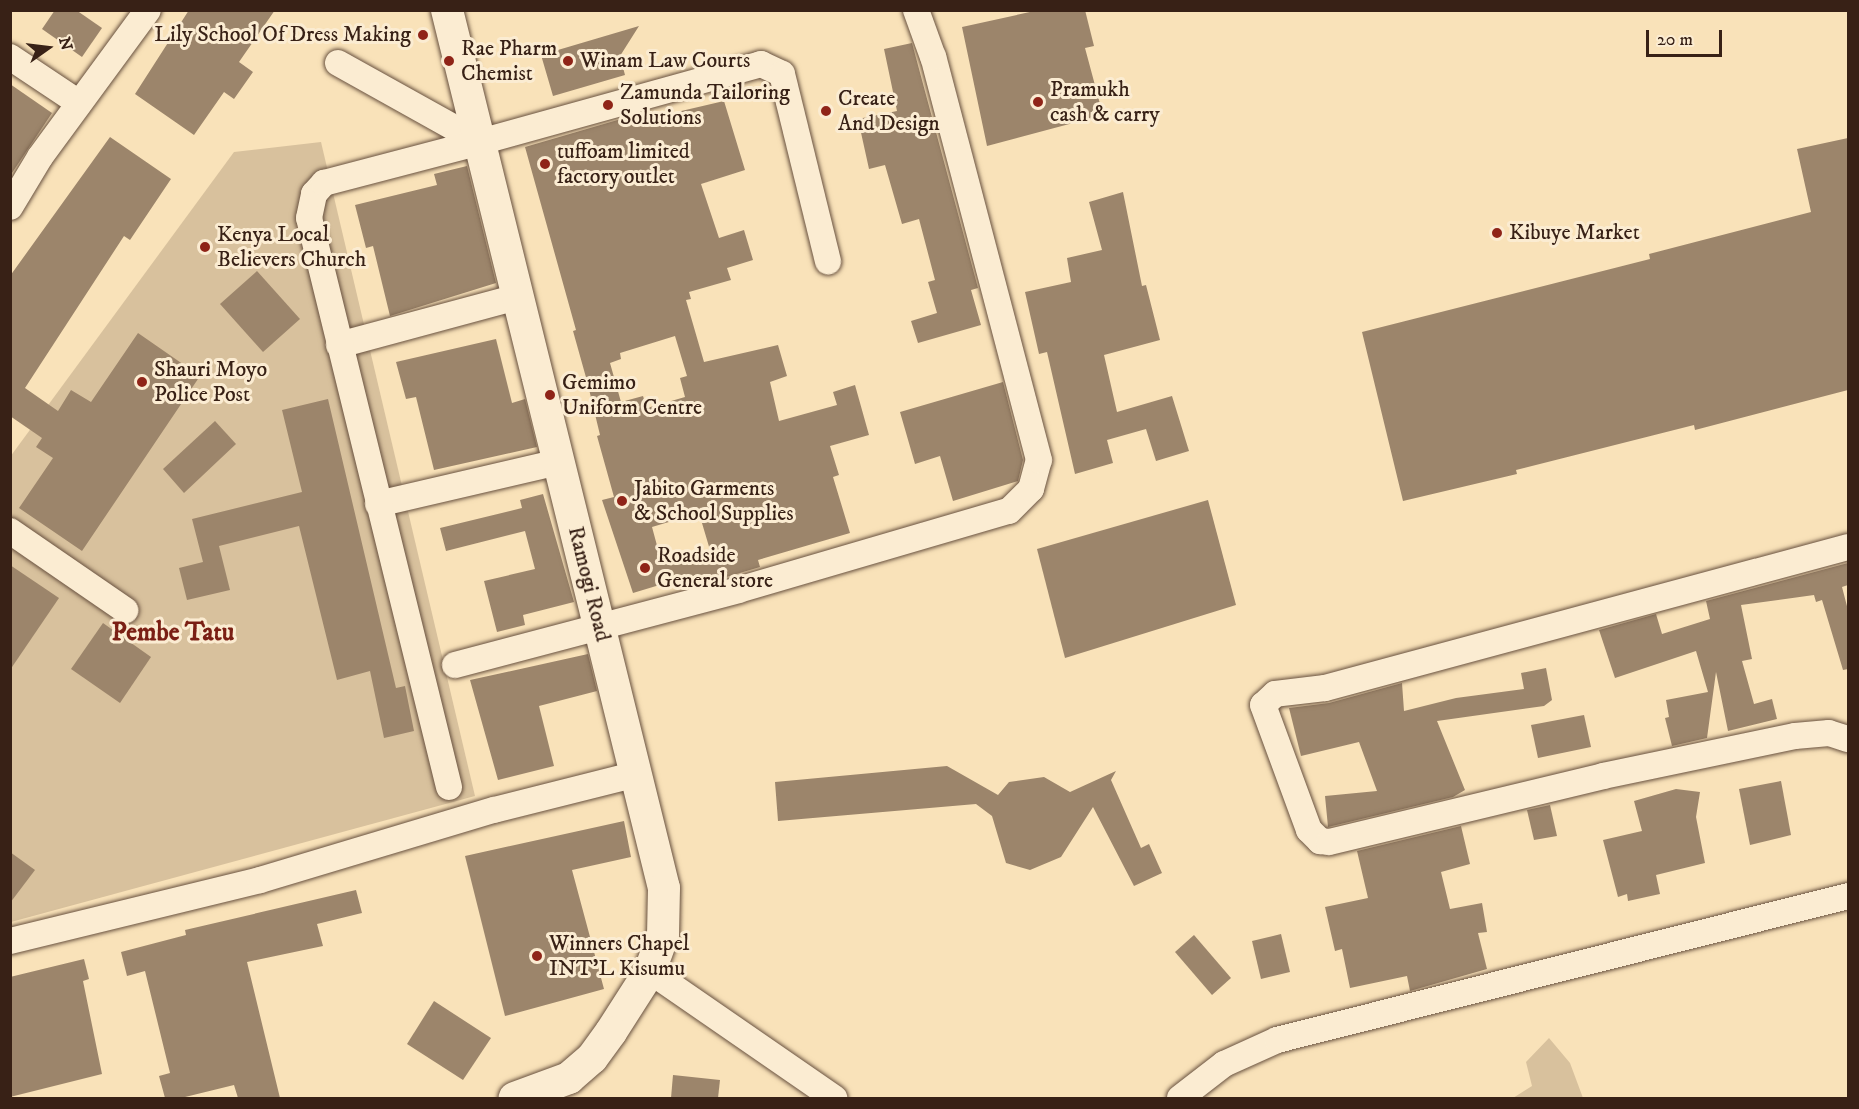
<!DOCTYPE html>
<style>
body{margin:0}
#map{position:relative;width:1859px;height:1109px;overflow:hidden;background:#f9e2b9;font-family:"IM FELL DW Pica",serif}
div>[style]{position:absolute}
.green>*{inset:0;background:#d8c19d}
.building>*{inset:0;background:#9c856b}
.roads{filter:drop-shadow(0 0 2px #68513f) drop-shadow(0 0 2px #68513f)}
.minor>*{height:26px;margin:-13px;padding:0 13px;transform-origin:13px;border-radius:13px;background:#fbecd2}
.tertiary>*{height:32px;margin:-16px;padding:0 16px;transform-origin:16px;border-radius:16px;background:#fbecd2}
.dots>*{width:16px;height:16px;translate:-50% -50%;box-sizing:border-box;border:3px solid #fbecd2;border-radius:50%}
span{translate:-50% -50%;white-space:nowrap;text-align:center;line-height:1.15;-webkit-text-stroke:6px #fbecd2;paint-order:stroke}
.poi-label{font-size:22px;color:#382116}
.right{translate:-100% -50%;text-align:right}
.left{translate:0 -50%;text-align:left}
.street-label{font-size:22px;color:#382116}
.quarter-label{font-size:26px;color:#7a1f14;font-weight:700}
.frame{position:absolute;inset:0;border:12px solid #382116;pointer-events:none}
.north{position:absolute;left:18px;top:18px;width:60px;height:60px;-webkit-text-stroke:4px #fbecd2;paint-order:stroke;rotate:76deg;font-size:16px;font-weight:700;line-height:24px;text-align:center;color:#382116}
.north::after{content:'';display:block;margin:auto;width:21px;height:27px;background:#382116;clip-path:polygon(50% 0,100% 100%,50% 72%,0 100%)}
.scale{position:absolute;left:1646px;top:30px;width:76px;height:27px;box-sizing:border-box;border:3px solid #382116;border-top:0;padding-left:8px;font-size:18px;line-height:21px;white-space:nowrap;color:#382116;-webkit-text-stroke:4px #fbecd2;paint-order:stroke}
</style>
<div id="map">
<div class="green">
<i style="clip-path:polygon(321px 142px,475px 796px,11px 922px,10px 457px,234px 152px)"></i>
<i style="clip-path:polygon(1549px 1038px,1570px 1063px,1583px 1098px,1513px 1098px,1532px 1086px,1526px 1062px)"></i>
</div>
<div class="building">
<i style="clip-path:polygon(55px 10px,76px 10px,102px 28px,82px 57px,42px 29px)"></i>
<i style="clip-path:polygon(189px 10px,275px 10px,239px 62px,253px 72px,234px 99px,224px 92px,194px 135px,135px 94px)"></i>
<i style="clip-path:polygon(1039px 10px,1085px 10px,1094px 46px,1085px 48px,1103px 115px,987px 146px,962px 27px)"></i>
<i style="clip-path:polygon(639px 26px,620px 56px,625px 75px,553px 96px,541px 55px)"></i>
<i style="clip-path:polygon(912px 43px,978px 288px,971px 290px,981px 325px,918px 343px,911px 321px,937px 313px,928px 282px,935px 280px,919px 219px,902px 224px,885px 165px,869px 169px,858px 119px,897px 111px,884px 49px)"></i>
<i style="clip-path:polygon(10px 84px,52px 113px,10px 176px)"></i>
<i style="clip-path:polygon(evenodd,724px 101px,745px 170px,701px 184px,719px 238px,744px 230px,753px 260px,727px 268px,731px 280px,689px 292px,691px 299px,686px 300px,704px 362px,778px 345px,787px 376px,770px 382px,779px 421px,837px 405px,833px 392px,855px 385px,869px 435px,830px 446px,839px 475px,833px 477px,850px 533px,758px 560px,760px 567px,723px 578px,679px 588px,676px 580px,633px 593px,602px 500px,614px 497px,597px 436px,600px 435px,587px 381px,573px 331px,576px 330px,525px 147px,645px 112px,647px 119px,724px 101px,675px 336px,687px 376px,680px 378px,685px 397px,647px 408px,643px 396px,621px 402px,610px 363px,621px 359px,620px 353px,675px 336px,724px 101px,699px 513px,710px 550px,662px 564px,652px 527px,699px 513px)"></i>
<i style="clip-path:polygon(110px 137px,171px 179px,130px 240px,124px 236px,25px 388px,58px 411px,71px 390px,91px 402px,138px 333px,200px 376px,82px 551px,19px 508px,53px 458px,36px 447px,42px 438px,10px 416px,10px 276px)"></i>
<i style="clip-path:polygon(1848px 138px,1848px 390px,1695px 430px,1694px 425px,1516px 470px,1517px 474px,1403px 501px,1362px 332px,1650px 259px,1649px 254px,1811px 212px,1797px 149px)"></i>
<i style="clip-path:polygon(467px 166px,496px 283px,390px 316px,373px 246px,366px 248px,355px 205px,437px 185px,434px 174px)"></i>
<i style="clip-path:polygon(1123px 192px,1142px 286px,1146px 285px,1160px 340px,1104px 355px,1117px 412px,1172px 396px,1189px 451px,1156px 461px,1146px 429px,1107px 440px,1113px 463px,1075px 474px,1047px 352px,1039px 354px,1025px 292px,1071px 282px,1067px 258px,1102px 250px,1089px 202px)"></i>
<i style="clip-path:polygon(257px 271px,300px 319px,263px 352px,220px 304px)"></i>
<i style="clip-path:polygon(496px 339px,512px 403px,525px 399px,537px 447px,434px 470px,416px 397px,406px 399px,396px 362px)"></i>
<i style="clip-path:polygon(1003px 382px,1023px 460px,1018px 481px,953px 501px,940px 456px,915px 464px,900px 412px)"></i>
<i style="clip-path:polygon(328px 399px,396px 688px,405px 686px,414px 731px,384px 738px,370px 671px,337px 680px,299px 526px,219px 546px,230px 590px,187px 600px,179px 568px,203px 562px,192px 519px,302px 492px,282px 410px)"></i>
<i style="clip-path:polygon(215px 421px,236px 444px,184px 493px,163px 469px)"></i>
<i style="clip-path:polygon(543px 494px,574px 602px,523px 615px,525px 625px,497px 632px,484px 581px,535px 569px,525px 531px,446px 551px,440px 528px,522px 508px,520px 500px)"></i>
<i style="clip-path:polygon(1208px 500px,1236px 605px,1065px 658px,1037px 549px)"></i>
<i style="clip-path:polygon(1848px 563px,1848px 585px,1842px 587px,1848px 610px,1848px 669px,1843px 670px,1822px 600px,1816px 602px,1814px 595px,1741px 605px,1752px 659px,1742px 661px,1754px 704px,1772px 699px,1777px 719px,1728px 731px,1716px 672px,1707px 738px,1672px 746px,1665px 718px,1669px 717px,1666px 700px,1708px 692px,1696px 651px,1615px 678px,1599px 630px,1656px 614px,1662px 634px,1710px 619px,1706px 601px)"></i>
<i style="clip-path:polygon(10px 565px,59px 598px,10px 670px)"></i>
<i style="clip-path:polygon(103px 623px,151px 657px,120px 703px,71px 669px)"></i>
<i style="clip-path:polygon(588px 654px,597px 691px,539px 706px,554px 766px,498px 780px,470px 680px)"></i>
<i style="clip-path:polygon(1546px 668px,1552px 700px,1544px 706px,1437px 721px,1465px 790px,1453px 797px,1328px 827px,1325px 796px,1377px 791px,1359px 742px,1301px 756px,1289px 708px,1329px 703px,1402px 683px,1404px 711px,1456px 698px,1524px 689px,1521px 673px)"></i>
<i style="clip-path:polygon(1584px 715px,1591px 747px,1538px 758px,1531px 725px)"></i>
<i style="clip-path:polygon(947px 766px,998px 795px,1009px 782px,1044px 777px,1070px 792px,1116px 771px,1111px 780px,1141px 848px,1149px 844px,1162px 873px,1134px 886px,1093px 807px,1061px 857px,1030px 870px,1006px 863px,992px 816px,976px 804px,778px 821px,775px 782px)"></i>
<i style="clip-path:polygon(1781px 781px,1791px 835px,1750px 845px,1739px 789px)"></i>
<i style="clip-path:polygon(1676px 789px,1700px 792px,1696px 817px,1705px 863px,1656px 875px,1660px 894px,1628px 901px,1627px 894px,1618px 897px,1603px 840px,1642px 831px,1634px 801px)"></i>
<i style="clip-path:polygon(1550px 805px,1557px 836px,1534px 840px,1527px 810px)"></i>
<i style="clip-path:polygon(624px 821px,631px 857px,572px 870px,604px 989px,505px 1016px,465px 856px)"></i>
<i style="clip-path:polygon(1461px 826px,1470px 864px,1441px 872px,1450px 909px,1482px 903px,1487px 932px,1478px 933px,1487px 969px,1410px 991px,1407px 976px,1350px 988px,1342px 949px,1335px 951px,1325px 907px,1368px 898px,1357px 851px)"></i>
<i style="clip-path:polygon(10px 852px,35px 870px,10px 903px)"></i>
<i style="clip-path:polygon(356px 890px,362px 913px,317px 924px,323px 946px,247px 962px,280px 1098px,238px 1098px,234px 1085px,181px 1098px,165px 1098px,159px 1076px,170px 1073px,145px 971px,127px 976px,121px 952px,186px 935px,185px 930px)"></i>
<i style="clip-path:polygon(1281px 934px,1290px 972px,1261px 979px,1252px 941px)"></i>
<i style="clip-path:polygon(1194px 935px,1231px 978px,1212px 995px,1175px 952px)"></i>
<i style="clip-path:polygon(84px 959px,89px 979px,83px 981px,102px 1074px,10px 1097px,10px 977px)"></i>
<i style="clip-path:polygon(434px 1001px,491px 1038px,463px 1080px,407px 1044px)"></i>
<i style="clip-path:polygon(673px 1075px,720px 1080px,718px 1098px,671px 1098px)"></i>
</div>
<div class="roads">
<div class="minor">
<i style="left:10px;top:57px;width:83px;rotate:33.7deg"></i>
<i style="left:338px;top:63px;width:162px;rotate:29.1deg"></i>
<i style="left:480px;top:142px;width:292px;rotate:-15.5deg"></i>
<i style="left:761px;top:64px;width:23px;rotate:25deg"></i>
<i style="left:782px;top:74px;width:193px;rotate:76.2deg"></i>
<i style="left:10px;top:207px;width:58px;rotate:-59deg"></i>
<i style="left:40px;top:157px;width:182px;rotate:-53.7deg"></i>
<i style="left:339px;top:345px;width:184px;rotate:-15.1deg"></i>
<i style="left:378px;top:504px;width:185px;rotate:-13.1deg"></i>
<i style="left:10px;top:531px;width:140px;rotate:34.5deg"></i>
<i style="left:1848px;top:547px;width:542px;rotate:164.91deg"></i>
<i style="left:1325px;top:688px;width:50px;rotate:173.2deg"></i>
<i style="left:1275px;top:694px;width:16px;rotate:137deg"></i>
<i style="left:1263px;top:705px;width:133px;rotate:69.8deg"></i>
<i style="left:1309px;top:830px;width:16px;rotate:45deg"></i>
<i style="left:1320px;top:841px;width:9px;rotate:6deg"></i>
<i style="left:1329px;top:842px;width:282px;rotate:-13.5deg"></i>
<i style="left:1603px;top:776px;width:196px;rotate:-11.8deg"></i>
<i style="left:1795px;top:736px;width:34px;rotate:-5deg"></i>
<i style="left:1829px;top:733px;width:20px;rotate:18deg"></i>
<i style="left:455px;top:665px;width:293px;rotate:-14.8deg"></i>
<i style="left:738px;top:590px;width:282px;rotate:-16.3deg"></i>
<i style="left:1009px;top:511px;width:31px;rotate:-45deg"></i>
<i style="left:1031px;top:489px;width:30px;rotate:-75deg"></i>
<i style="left:1039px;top:460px;width:417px;rotate:-104.7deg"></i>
<i style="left:933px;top:57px;width:50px;rotate:-109.9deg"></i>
<i style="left:449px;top:787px;width:586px;rotate:-103.82deg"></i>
<i style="left:309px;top:218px;width:25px;rotate:-78deg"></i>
<i style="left:314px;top:194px;width:15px;rotate:-48deg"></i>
<i style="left:324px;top:183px;width:161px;rotate:-14.7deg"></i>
<i style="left:10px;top:941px;width:257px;rotate:-13.7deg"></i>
<i style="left:260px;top:880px;width:244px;rotate:-16.7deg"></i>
<i style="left:494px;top:810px;width:147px;rotate:-14.1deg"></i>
<i style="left:650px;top:971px;width:224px;rotate:34.6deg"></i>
<i style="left:1180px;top:1098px;width:56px;rotate:-37.7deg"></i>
<i style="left:1224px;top:1064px;width:58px;rotate:-24.4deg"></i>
<i style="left:1277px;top:1040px;width:589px;rotate:-14.15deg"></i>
</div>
<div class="tertiary">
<i style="left:447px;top:10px;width:904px;rotate:76.12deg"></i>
<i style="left:664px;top:888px;width:47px;rotate:91.2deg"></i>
<i style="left:663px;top:935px;width:38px;rotate:110deg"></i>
<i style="left:650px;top:971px;width:72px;rotate:122.6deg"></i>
<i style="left:611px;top:1032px;width:32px;rotate:126deg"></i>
<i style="left:592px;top:1058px;width:30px;rotate:139deg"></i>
<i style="left:569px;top:1078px;width:58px;rotate:159.7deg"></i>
</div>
</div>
<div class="dots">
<i style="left:423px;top:35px;background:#8f2418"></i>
<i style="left:449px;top:61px;background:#8f2418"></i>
<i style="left:568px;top:61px;background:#8f2418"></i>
<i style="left:1038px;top:102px;background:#8f2418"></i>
<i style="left:608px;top:105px;background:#8f2418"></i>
<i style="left:826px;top:111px;background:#8f2418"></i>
<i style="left:545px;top:164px;background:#8f2418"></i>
<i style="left:1497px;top:233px;background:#8f2418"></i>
<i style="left:205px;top:247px;background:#8f2418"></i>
<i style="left:142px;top:382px;background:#8f2418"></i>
<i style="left:550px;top:395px;background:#8f2418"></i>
<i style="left:622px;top:501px;background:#8f2418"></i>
<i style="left:645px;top:568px;background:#8f2418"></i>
<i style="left:537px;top:956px;background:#8f2418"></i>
</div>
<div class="poi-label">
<span class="right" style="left:411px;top:35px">Lily School Of Dress Making</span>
<span class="left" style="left:461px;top:61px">Rae Pharm<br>Chemist</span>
<span class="left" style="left:580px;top:61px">Winam Law Courts</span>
<span class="left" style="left:1050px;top:102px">Pramukh<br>cash &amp; carry</span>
<span class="left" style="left:620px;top:105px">Zamunda Tailoring<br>Solutions</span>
<span class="left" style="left:838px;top:111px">Create<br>And Design</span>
<span class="left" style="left:557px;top:164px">tuffoam limited<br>factory outlet</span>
<span class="left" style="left:1509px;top:233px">Kibuye Market</span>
<span class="left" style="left:217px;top:247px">Kenya Local<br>Believers Church</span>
<span class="left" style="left:154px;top:382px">Shauri Moyo<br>Police Post</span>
<span class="left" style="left:562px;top:395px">Gemimo<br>Uniform Centre</span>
<span class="left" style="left:634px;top:501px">Jabito Garments<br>&amp; School Supplies</span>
<span class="left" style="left:657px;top:568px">Roadside<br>General store</span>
<span class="left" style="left:549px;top:956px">Winners Chapel<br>INT'L Kisumu</span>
</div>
<div class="street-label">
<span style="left:589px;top:584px;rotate:76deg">Ramogi Road</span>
</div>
<div class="quarter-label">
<span style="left:173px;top:633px">Pembe Tatu</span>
</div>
<div class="frame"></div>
<div class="north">N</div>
<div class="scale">20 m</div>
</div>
